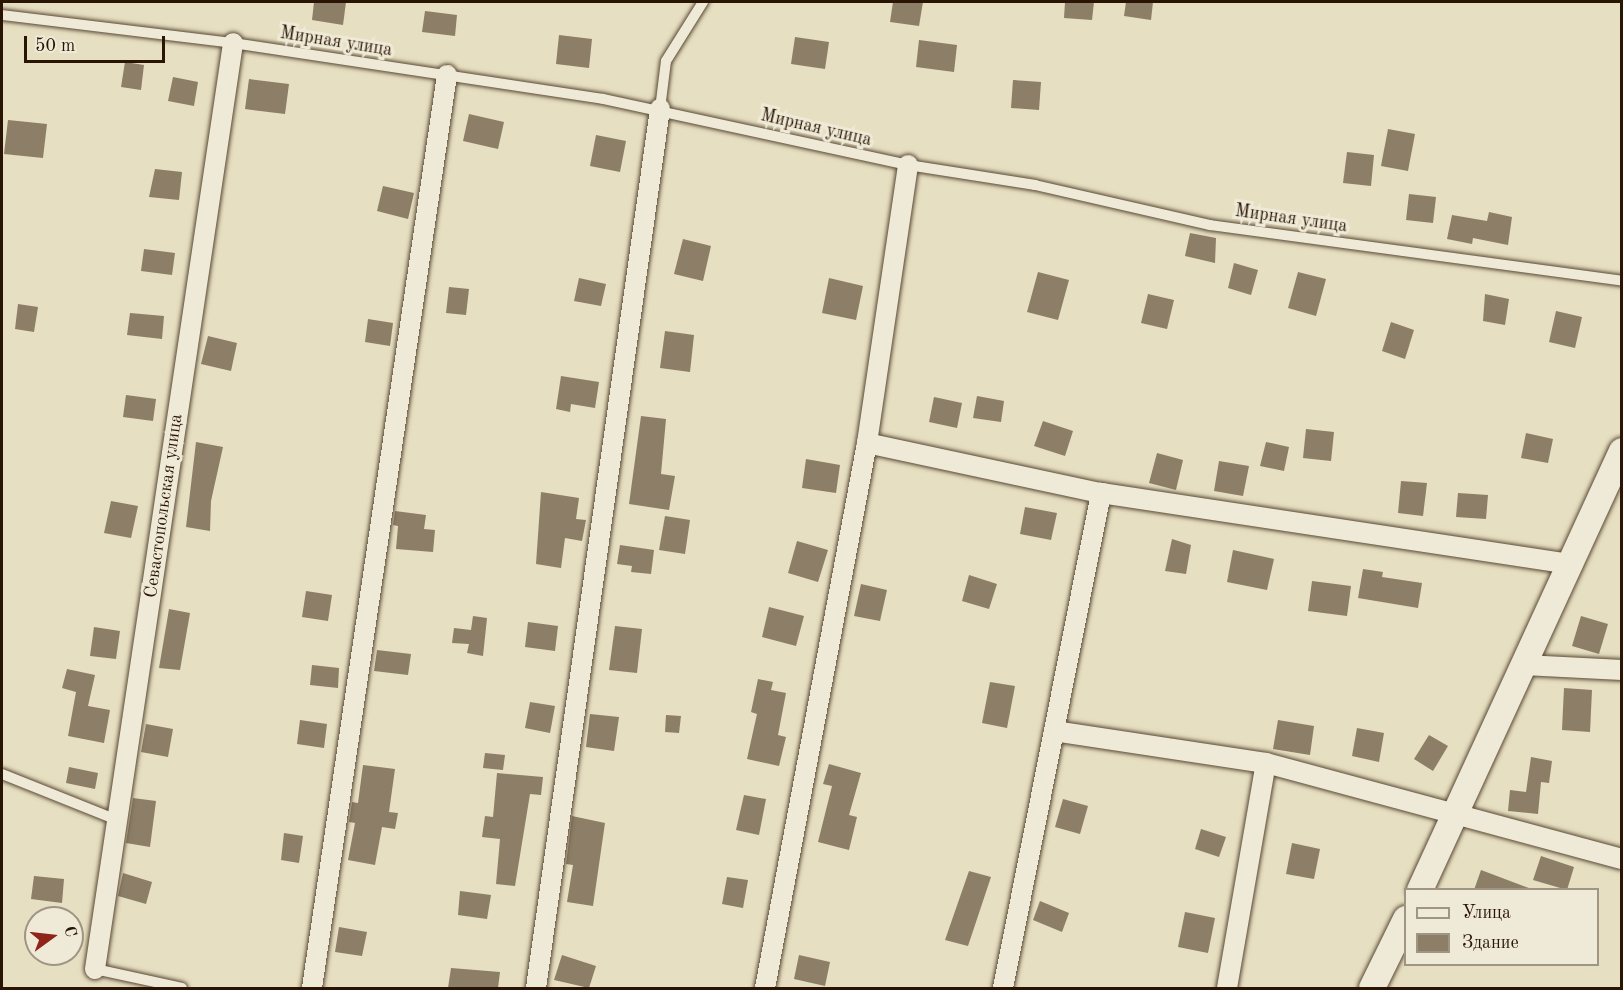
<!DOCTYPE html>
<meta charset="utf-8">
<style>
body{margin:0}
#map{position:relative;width:1623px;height:990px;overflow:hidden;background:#e7dfc1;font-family:"Old Standard TT",serif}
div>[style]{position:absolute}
.building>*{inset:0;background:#8c7e67}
.roads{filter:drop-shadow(0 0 2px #594834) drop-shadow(0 0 2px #594834)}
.service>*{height:10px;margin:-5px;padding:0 5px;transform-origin:5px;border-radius:5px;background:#efead7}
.minor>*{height:20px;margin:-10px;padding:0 10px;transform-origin:10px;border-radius:10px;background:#efead7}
.tertiary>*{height:26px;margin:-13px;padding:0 13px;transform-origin:13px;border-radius:13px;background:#efead7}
span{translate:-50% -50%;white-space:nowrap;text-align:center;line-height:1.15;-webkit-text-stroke:6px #efead7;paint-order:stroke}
.street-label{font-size:18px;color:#2a1505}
.frame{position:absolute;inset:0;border:3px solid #2a1505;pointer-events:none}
.legend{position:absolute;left:1404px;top:888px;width:195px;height:78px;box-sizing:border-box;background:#efead7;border:2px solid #a09583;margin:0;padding:8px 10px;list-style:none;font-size:18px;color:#2a1505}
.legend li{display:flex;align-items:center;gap:12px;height:30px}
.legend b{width:30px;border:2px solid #a09583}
.north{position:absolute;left:24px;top:906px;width:60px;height:60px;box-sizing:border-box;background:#efead7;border:2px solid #a09583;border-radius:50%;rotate:75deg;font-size:16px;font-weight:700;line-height:24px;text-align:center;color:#2a1505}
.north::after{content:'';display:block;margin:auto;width:21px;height:27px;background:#8f2418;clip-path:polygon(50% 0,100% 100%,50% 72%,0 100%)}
.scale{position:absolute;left:24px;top:36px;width:141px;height:27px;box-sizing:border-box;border:3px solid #2a1505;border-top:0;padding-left:8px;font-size:18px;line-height:21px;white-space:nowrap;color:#2a1505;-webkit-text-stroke:4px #efead7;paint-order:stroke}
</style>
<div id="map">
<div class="building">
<i style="clip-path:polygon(314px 2px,346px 2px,343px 25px,312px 20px)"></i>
<i style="clip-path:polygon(893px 2px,923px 2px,919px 26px,890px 22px)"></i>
<i style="clip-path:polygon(1065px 2px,1094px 2px,1092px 20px,1064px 18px)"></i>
<i style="clip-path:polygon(1126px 2px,1153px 2px,1151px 20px,1124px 16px)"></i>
<i style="clip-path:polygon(425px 11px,457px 15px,455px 36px,422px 32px)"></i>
<i style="clip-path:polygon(559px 35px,592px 39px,589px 68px,556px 64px)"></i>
<i style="clip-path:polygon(795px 37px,829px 42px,825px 69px,791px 64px)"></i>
<i style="clip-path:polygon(919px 40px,957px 45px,954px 72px,916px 67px)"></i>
<i style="clip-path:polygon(125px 62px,144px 65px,141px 90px,121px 87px)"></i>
<i style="clip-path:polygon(173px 77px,198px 82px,194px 106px,168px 101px)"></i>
<i style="clip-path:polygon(249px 79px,289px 84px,285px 114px,245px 109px)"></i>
<i style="clip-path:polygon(1013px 80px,1041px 82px,1039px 110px,1011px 108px)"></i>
<i style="clip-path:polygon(469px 114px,504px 122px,498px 149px,463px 141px)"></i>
<i style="clip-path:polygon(8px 120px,47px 124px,43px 158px,4px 154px)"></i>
<i style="clip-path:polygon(1388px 129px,1415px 134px,1408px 171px,1381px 166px)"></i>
<i style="clip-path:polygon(596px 135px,626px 141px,620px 172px,590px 166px)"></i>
<i style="clip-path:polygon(1347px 152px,1374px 155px,1371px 186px,1343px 183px)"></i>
<i style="clip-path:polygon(155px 169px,182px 172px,179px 200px,149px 197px)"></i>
<i style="clip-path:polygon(383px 186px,414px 193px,408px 219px,377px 211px)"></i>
<i style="clip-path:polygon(1409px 194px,1436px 197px,1433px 223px,1406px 220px)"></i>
<i style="clip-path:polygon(1489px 212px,1512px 217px,1508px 245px,1473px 238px,1472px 244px,1447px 239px,1452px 215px,1487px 221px)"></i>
<i style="clip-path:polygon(1190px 233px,1216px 238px,1215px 263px,1185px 256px)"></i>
<i style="clip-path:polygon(683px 239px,711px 246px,703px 281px,674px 274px)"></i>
<i style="clip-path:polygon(144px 249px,175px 253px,172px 275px,141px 271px)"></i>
<i style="clip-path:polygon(1234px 263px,1258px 270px,1251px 295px,1228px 288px)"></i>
<i style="clip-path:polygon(1038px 272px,1069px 280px,1058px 320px,1027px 312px)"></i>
<i style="clip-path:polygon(1298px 272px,1326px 279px,1316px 316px,1288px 308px)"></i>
<i style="clip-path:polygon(579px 278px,606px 284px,601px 306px,574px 301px)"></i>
<i style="clip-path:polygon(829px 278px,863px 286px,856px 320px,822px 313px)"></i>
<i style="clip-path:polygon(449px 287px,469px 289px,466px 315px,446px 313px)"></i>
<i style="clip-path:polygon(1148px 294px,1174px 300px,1167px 329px,1141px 323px)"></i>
<i style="clip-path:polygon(1485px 294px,1509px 299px,1505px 325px,1483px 321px)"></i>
<i style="clip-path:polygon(18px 304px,38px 307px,34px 332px,15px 329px)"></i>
<i style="clip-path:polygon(1556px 311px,1582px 317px,1575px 348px,1549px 342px)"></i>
<i style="clip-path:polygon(130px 313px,164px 316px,162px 339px,127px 335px)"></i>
<i style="clip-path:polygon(368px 319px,393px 323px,390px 346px,365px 342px)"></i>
<i style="clip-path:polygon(1391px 322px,1414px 330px,1405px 359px,1382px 351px)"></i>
<i style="clip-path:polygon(665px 331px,694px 335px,690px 372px,660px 368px)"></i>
<i style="clip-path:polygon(208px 336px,237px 343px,231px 371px,201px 364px)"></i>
<i style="clip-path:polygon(561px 376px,599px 382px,595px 408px,571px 404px,570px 412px,556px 409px)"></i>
<i style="clip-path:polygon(126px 395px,156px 399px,153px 421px,123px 417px)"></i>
<i style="clip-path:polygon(977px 396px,1004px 401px,1001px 422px,973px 418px)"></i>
<i style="clip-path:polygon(934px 397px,962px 403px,957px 428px,929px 422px)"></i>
<i style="clip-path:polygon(641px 416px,666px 419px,661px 474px,675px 476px,669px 510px,629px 504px)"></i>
<i style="clip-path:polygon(1043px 421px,1073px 431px,1065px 456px,1034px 446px)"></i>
<i style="clip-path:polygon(1306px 429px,1334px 432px,1331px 461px,1303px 458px)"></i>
<i style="clip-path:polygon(1526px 433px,1553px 439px,1548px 463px,1521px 458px)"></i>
<i style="clip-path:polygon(196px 442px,223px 447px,211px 501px,210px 531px,186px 527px)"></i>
<i style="clip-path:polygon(1266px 442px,1289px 447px,1284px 471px,1260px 466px)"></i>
<i style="clip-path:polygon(1157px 453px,1183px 460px,1176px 490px,1149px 483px)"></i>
<i style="clip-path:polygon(806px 459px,840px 465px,836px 493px,802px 488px)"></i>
<i style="clip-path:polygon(1219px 461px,1249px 466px,1243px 496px,1214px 491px)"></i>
<i style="clip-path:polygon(1401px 481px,1427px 483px,1423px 516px,1398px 513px)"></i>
<i style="clip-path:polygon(541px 492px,579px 498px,576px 519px,586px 520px,582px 541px,565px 538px,561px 568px,536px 564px)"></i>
<i style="clip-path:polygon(1458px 493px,1488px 495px,1486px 519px,1456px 517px)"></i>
<i style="clip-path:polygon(111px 501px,138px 506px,131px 538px,104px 533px)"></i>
<i style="clip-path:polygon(1025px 507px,1057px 513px,1051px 540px,1020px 534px)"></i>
<i style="clip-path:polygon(395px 511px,426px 515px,424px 529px,435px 530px,433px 552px,396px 549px,398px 526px,393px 525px)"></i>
<i style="clip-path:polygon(665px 516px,690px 520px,685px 554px,659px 550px)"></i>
<i style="clip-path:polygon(1172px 539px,1191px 545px,1186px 574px,1165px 571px)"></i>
<i style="clip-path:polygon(797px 541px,828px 550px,818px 582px,788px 573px)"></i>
<i style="clip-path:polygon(620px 545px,654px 550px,651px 574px,631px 572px,632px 566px,617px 564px)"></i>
<i style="clip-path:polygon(1233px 550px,1274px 559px,1267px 590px,1227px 582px)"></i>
<i style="clip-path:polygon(1363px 569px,1383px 572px,1382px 577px,1422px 583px,1418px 608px,1358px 598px)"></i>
<i style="clip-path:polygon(969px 575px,997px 584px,989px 609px,962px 601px)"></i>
<i style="clip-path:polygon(1312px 581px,1351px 586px,1347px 616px,1308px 611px)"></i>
<i style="clip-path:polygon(861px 584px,887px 590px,880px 621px,854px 616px)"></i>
<i style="clip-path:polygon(306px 591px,332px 595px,328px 621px,302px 617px)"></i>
<i style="clip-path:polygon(769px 607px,804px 616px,796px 646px,762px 637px)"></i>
<i style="clip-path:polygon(169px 609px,190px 613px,180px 670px,159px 668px)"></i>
<i style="clip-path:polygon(473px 616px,487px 618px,483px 656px,467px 653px,469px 644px,452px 643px,454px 628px,471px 630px)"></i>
<i style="clip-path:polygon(1581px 616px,1608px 624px,1599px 654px,1572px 646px)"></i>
<i style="clip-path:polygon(528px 622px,558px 626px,555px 651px,525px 647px)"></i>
<i style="clip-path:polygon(615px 626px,642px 629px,637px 673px,609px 670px)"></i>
<i style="clip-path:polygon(94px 627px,120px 631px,116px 659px,90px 656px)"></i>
<i style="clip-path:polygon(377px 650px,411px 654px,408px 675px,374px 671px)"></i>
<i style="clip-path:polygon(312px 665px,339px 668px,338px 688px,310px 685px)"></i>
<i style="clip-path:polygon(67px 669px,95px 675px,88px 706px,110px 710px,104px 743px,68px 736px,76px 692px,62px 688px)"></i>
<i style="clip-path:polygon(758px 679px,773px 682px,771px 690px,786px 693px,778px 735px,786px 737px,779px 766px,747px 759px,757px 714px,751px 712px)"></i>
<i style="clip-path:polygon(990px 682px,1015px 686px,1007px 728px,982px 723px)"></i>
<i style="clip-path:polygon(1564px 688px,1592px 690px,1590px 732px,1562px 730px)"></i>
<i style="clip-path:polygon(530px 702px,555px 706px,550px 733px,525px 728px)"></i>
<i style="clip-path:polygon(590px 714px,619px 717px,614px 751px,586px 747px)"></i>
<i style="clip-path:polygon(666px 715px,681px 716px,679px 733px,665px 732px)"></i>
<i style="clip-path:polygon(300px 720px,327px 724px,324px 748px,297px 744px)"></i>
<i style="clip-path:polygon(1278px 720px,1314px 726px,1310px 755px,1273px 749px)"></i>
<i style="clip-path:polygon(146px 724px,173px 729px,168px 757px,141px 752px)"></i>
<i style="clip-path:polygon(1357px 728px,1384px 733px,1379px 762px,1352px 756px)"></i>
<i style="clip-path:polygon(1429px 735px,1448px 746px,1433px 771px,1414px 759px)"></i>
<i style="clip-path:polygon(485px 753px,505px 755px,503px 770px,483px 768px)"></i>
<i style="clip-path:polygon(1531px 757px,1552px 761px,1549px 783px,1541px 782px,1538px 814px,1508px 811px,1510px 790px,1526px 792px)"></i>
<i style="clip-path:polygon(829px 764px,861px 773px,849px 815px,857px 817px,849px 850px,818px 842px,832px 786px,823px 784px)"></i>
<i style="clip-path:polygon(363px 765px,395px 769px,389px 812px,398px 813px,395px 829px,382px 827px,375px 865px,348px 860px,355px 823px,349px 822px,352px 802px,358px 803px)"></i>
<i style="clip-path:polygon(69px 767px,98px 773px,95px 789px,66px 783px)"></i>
<i style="clip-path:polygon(497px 773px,543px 777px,541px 795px,530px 794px,515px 886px,496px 884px,500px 839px,482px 837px,485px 816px,493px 817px)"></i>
<i style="clip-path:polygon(744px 795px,766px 799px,759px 835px,736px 830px)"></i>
<i style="clip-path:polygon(133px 798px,156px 801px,150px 847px,126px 843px)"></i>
<i style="clip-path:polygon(1063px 799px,1088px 806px,1080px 834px,1055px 827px)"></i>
<i style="clip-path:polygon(572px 816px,605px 823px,593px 906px,567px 902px,573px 865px,566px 864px)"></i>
<i style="clip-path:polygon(1201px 829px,1226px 837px,1219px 857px,1195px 849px)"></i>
<i style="clip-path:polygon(284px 833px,303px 836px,299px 863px,281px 860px)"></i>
<i style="clip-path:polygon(1292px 843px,1320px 849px,1314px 879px,1286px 874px)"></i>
<i style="clip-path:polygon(1541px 856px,1574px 867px,1567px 890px,1533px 880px)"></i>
<i style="clip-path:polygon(1481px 870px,1529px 888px,1529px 890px,1474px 890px)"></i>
<i style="clip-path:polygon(969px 871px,991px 877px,968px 946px,945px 940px)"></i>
<i style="clip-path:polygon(123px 873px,152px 882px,146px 904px,118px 896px)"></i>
<i style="clip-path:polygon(34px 876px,64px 879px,62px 903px,31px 899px)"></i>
<i style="clip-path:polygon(727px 877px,748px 880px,743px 908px,722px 904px)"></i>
<i style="clip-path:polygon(460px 891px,491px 895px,487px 919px,458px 915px)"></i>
<i style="clip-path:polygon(1040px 901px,1069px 913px,1062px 932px,1033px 920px)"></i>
<i style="clip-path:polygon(1185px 912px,1215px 918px,1208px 953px,1178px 947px)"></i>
<i style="clip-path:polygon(339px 927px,367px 932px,362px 956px,335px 952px)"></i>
<i style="clip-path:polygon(562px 955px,596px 966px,589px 988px,554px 980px)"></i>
<i style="clip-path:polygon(799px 955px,830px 962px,825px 986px,794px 979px)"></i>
<i style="clip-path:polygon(451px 968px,500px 972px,498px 988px,448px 988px)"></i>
</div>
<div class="roads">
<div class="service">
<i style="left:2px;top:15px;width:233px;rotate:6.9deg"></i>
<i style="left:233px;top:43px;width:374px;rotate:8.6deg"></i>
<i style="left:603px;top:99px;width:312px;rotate:12.2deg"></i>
<i style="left:908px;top:165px;width:129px;rotate:8.9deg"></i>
<i style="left:1035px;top:185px;width:180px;rotate:12.9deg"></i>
<i style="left:1210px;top:225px;width:416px;rotate:7.7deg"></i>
<i style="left:660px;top:109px;width:48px;rotate:-82.9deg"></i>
<i style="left:666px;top:61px;width:70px;rotate:-57.9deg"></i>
<i style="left:2px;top:774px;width:124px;rotate:21.8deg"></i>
<i style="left:95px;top:969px;width:89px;rotate:12.3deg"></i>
</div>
<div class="minor">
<i style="left:867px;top:443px;width:239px;rotate:12.1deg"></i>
<i style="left:1101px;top:493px;width:477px;rotate:8.6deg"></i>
<i style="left:1524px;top:665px;width:98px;rotate:2.9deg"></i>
<i style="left:1054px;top:731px;width:214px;rotate:8.6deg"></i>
<i style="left:1266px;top:763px;width:369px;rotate:15.1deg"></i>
<i style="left:95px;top:969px;width:936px;rotate:-81.52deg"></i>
<i style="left:312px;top:988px;width:923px;rotate:-81.59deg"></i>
<i style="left:536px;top:988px;width:888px;rotate:-81.97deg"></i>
<i style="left:765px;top:988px;width:554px;rotate:-79.4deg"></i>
<i style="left:867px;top:443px;width:281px;rotate:-81.6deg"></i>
<i style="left:1003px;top:988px;width:505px;rotate:-78.8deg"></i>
<i style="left:1227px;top:988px;width:228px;rotate:-80.2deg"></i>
</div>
<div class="tertiary">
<i style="left:1420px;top:890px;width:483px;rotate:-65.3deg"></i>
<i style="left:1372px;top:988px;width:77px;rotate:-63.8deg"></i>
</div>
</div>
<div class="street-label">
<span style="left:336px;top:42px;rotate:9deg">Мирная улица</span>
<span style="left:816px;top:128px;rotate:13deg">Мирная улица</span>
<span style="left:1291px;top:219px;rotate:8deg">Мирная улица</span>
<span style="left:164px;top:506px;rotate:-82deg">Севастопольская улица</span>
</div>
<div class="frame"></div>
<ul class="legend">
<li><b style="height:8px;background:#efead7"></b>Улица</li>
<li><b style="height:16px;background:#8c7e67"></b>Здание</li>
</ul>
<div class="north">С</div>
<div class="scale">50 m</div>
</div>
